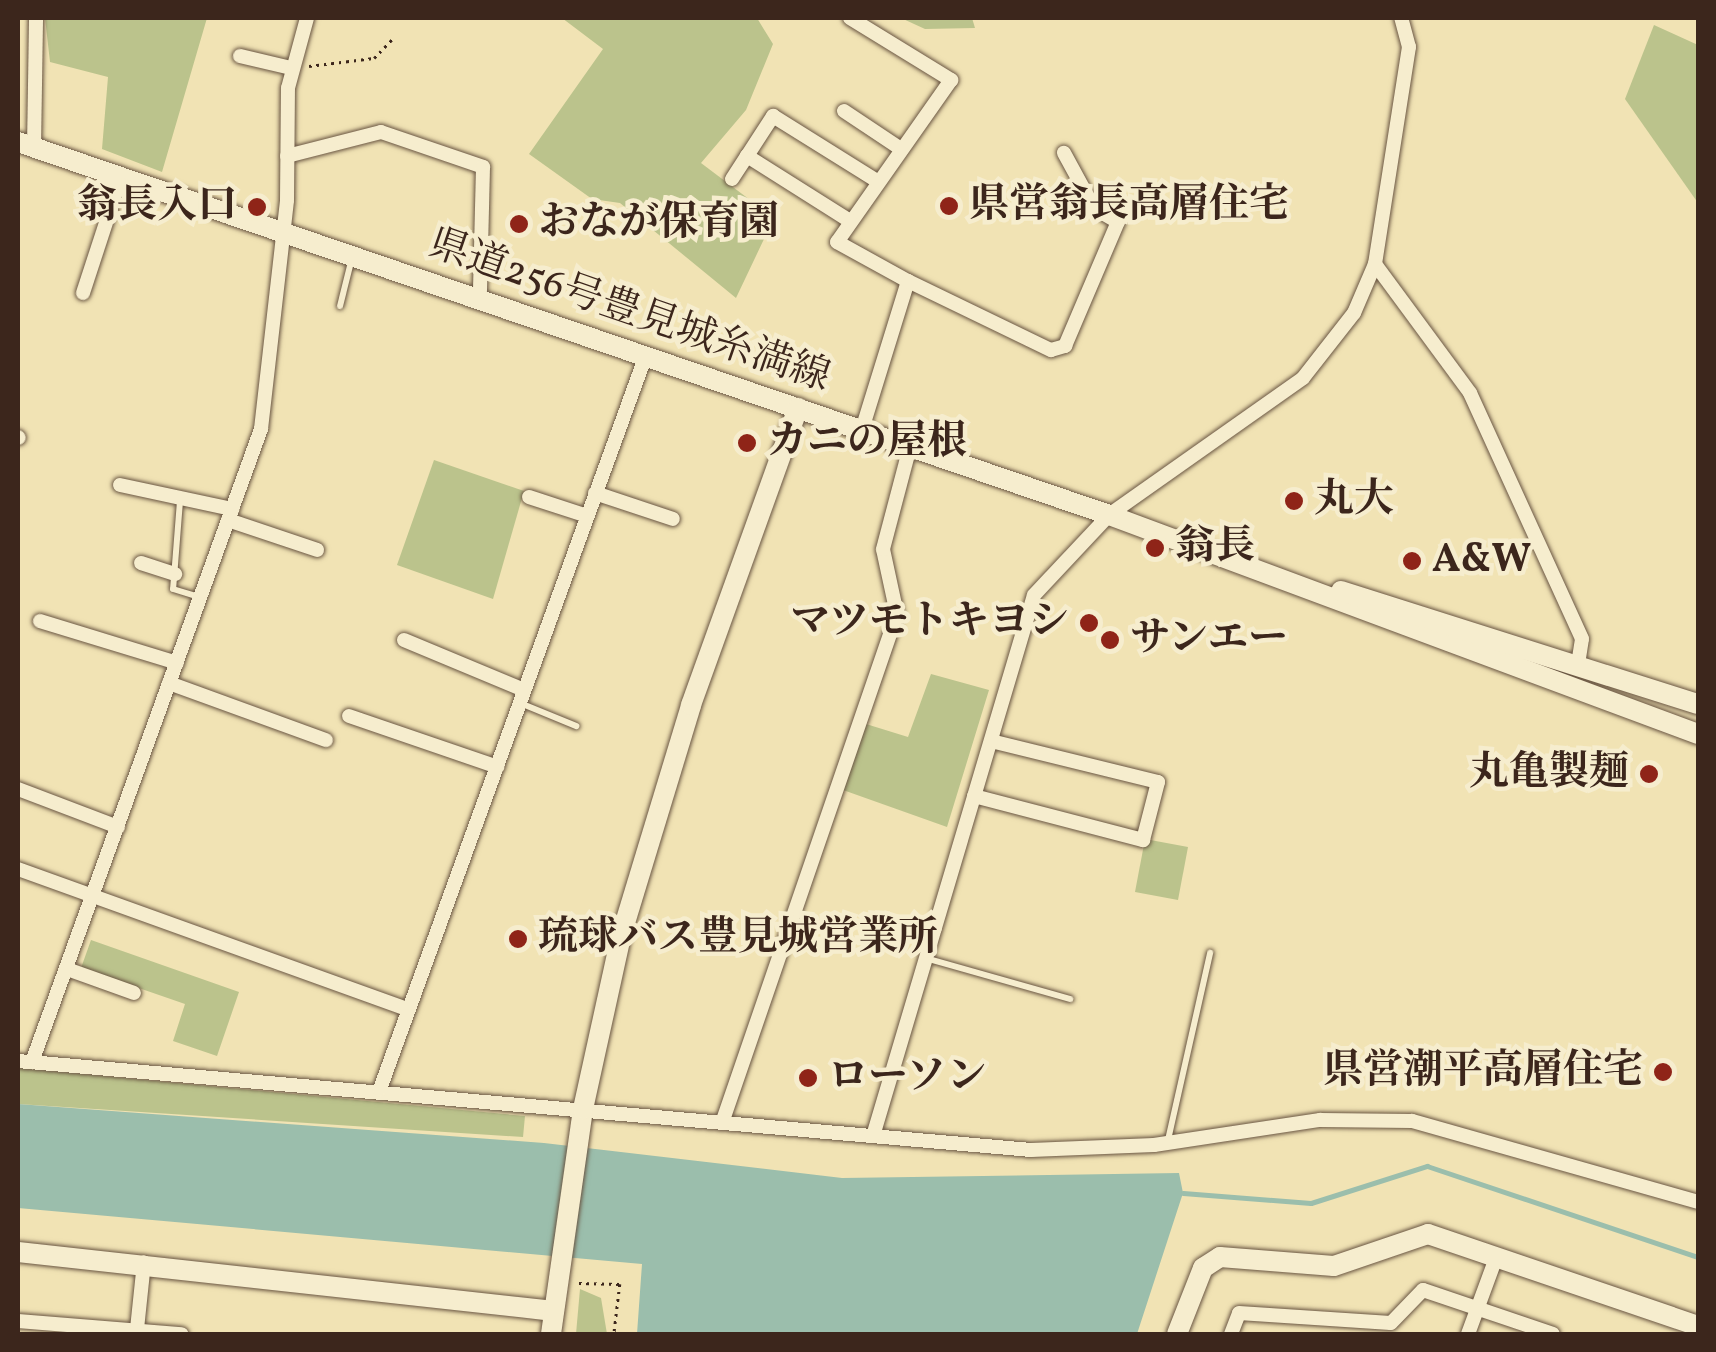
<!DOCTYPE html>
<meta charset="utf-8">
<style>
body{margin:0}
#map{position:relative;width:1716px;height:1352px;overflow:hidden;background:#f1e3b4;font-family:Vollkorn,"Noto Serif JP",serif}
div>[style]{position:absolute}
.green>*{inset:0;background:#bbc38c}
.water>*{inset:0;background:#9bbeac}
.stream>*{height:5px;margin:-2.5px;padding:0 2.5px;transform-origin:2.5px;border-radius:2.5px;background:#9bbeac}
.path>*{height:2.5px;margin-top:-1.25px;transform-origin:0;background:repeating-linear-gradient(90deg,#3c261c 0 2.5px,transparent 0 7.5px)}
.roads{filter:drop-shadow(0 0 2px #695542) drop-shadow(0 0 2px #695542)}
.lane>*{height:6px;margin:-3px;padding:0 3px;transform-origin:3px;border-radius:3px;background:#f6edce}
.street>*{height:14px;margin:-7px;padding:0 7px;transform-origin:7px;border-radius:7px;background:#f6edce}
.secondary>*{height:20px;margin:-10px;padding:0 10px;transform-origin:10px;border-radius:10px;background:#f6edce}
.dots>*{width:28px;height:28px;translate:-50% -50%;box-sizing:border-box;border:5px solid #f6edce;border-radius:50%}
span{translate:-50% -50%;white-space:nowrap;text-align:center;line-height:1.15;-webkit-text-stroke:9px #f6edce;paint-order:stroke}
.poi-label{font-size:40px;color:#3c261c;font-weight:700}
.left{translate:0 -50%;text-align:left}
.right{translate:-100% -50%;text-align:right}
.street-label{font-size:40px;color:#3c261c}
.frame{position:absolute;inset:0;border:20px solid #3c261c;pointer-events:none}
</style>
<div id="map">
<div class="green">
<i style="clip-path:polygon(45px 18px,207px 18px,162px 172px,102px 149px,108px 77px,50px 62px)"></i>
<i style="clip-path:polygon(562px 18px,757px 18px,773px 44px,746px 110px,701px 163px,774px 218px,736px 298px,620px 203px,592px 199px,529px 154px,603px 49px)"></i>
<i style="clip-path:polygon(901px 18px,972px 18px,975px 28px,925px 29px)"></i>
<i style="clip-path:polygon(1654px 25px,1698px 45px,1698px 203px,1625px 99px)"></i>
<i style="clip-path:polygon(434px 460px,524px 491px,493px 599px,397px 565px)"></i>
<i style="clip-path:polygon(931px 674px,989px 690px,947px 827px,843px 790px,866px 724px,908px 737px)"></i>
<i style="clip-path:polygon(1145px 839px,1188px 847px,1178px 900px,1135px 892px)"></i>
<i style="clip-path:polygon(91px 940px,239px 992px,217px 1056px,173px 1041px,185px 1004px,81px 968px)"></i>
<i style="clip-path:polygon(18px 1068px,525px 1116px,523px 1137px,18px 1104px)"></i>
<i style="clip-path:polygon(580px 1289px,601px 1298px,607px 1334px,576px 1334px)"></i>
</div>
<div class="water">
<i style="clip-path:polygon(18px 1104px,544px 1143px,842px 1178px,1179px 1173px,1183px 1193px,1137px 1334px,637px 1334px,642px 1264px,18px 1208px)"></i>
</div>
<div class="stream">
<i style="left:1183px;top:1193px;width:128px;rotate:4.5deg"></i>
<i style="left:1311px;top:1203px;width:122px;rotate:-17.7deg"></i>
<i style="left:1427px;top:1166px;width:286px;rotate:18.6deg"></i>
</div>
<div class="path">
<i style="left:309px;top:66px;width:65px;rotate:-7deg"></i>
<i style="left:374px;top:58px;width:28px;rotate:-46deg"></i>
<i style="left:579px;top:1283px;width:41px;rotate:1.4deg"></i>
<i style="left:620px;top:1284px;width:50px;rotate:96.8deg"></i>
</div>
<div class="roads">
<div class="lane">
<i style="left:340px;top:306px;width:49px;rotate:-76deg"></i>
<i style="left:180px;top:501px;width:88px;rotate:94.5deg"></i>
<i style="left:173px;top:589px;width:27px;rotate:17deg"></i>
<i style="left:520px;top:703px;width:61px;rotate:22.3deg"></i>
<i style="left:925px;top:958px;width:151px;rotate:15.8deg"></i>
<i style="left:1168px;top:1140px;width:192px;rotate:-77.3deg"></i>
</div>
<div class="street">
<i style="left:850px;top:18px;width:119px;rotate:31.5deg"></i>
<i style="left:951px;top:80px;width:198px;rotate:125.1deg"></i>
<i style="left:837px;top:242px;width:81px;rotate:28.8deg"></i>
<i style="left:908px;top:281px;width:156px;rotate:107.2deg"></i>
<i style="left:240px;top:56px;width:52px;rotate:13.2deg"></i>
<i style="left:844px;top:111px;width:69px;rotate:33.7deg"></i>
<i style="left:34px;top:148px;width:130px;rotate:-89.1deg"></i>
<i style="left:287px;top:156px;width:97px;rotate:-14.3deg"></i>
<i style="left:381px;top:132px;width:108px;rotate:18.9deg"></i>
<i style="left:483px;top:167px;width:127px;rotate:91.4deg"></i>
<i style="left:732px;top:179px;width:27px;rotate:-57deg"></i>
<i style="left:850px;top:221px;width:122px;rotate:-147.7deg"></i>
<i style="left:747px;top:156px;width:48px;rotate:-57deg"></i>
<i style="left:773px;top:116px;width:123px;rotate:32deg"></i>
<i style="left:1375px;top:264px;width:160px;rotate:53.6deg"></i>
<i style="left:1470px;top:393px;width:270px;rotate:65.5deg"></i>
<i style="left:1582px;top:639px;width:24px;rotate:99deg"></i>
<i style="left:908px;top:281px;width:159px;rotate:25.8deg"></i>
<i style="left:1051px;top:350px;width:15px;rotate:-16deg"></i>
<i style="left:1065px;top:346px;width:135px;rotate:-66.9deg"></i>
<i style="left:1118px;top:222px;width:28px;rotate:-150deg"></i>
<i style="left:1094px;top:208px;width:63px;rotate:-118.6deg"></i>
<i style="left:83px;top:293px;width:122px;rotate:-71.9deg"></i>
<i style="left:18px;top:437px;width:1px;rotate:45deg"></i>
<i style="left:120px;top:485px;width:115px;rotate:12.1deg"></i>
<i style="left:595px;top:493px;width:82px;rotate:18.4deg"></i>
<i style="left:529px;top:497px;width:61px;rotate:18.1deg"></i>
<i style="left:228px;top:520px;width:94px;rotate:18.6deg"></i>
<i style="left:141px;top:563px;width:36px;rotate:18deg"></i>
<i style="left:40px;top:621px;width:143px;rotate:17deg"></i>
<i style="left:404px;top:640px;width:130px;rotate:22.6deg"></i>
<i style="left:169px;top:683px;width:167px;rotate:20deg"></i>
<i style="left:349px;top:716px;width:157px;rotate:18.9deg"></i>
<i style="left:18px;top:789px;width:107px;rotate:20.8deg"></i>
<i style="left:974px;top:796px;width:175px;rotate:14.6deg"></i>
<i style="left:1143px;top:840px;width:60px;rotate:-75.5deg"></i>
<i style="left:1158px;top:782px;width:172px;rotate:-166.2deg"></i>
<i style="left:18px;top:869px;width:413px;rotate:19.8deg"></i>
<i style="left:67px;top:969px;width:71px;rotate:19.7deg"></i>
<i style="left:18px;top:1061px;width:1017px;rotate:5.02deg"></i>
<i style="left:1031px;top:1150px;width:123px;rotate:-2.3deg"></i>
<i style="left:1154px;top:1145px;width:168px;rotate:-8.6deg"></i>
<i style="left:1320px;top:1120px;width:92px;rotate:0.6deg"></i>
<i style="left:1412px;top:1121px;width:297px;rotate:15.8deg"></i>
<i style="left:32px;top:1062px;width:673px;rotate:-70.11deg"></i>
<i style="left:261px;top:429px;width:230px;rotate:-83.5deg"></i>
<i style="left:287px;top:200px;width:112px;rotate:-89.5deg"></i>
<i style="left:288px;top:88px;width:73px;rotate:-74.8deg"></i>
<i style="left:380px;top:1089px;width:781px;rotate:-70.08deg"></i>
<i style="left:722px;top:1123px;width:538px;rotate:-71.03deg"></i>
<i style="left:897px;top:614px;width:66px;rotate:-102.2deg"></i>
<i style="left:883px;top:549px;width:106px;rotate:-75.2deg"></i>
<i style="left:873px;top:1136px;width:564px;rotate:-73.43deg"></i>
<i style="left:1034px;top:595px;width:110px;rotate:-46.8deg"></i>
<i style="left:1109px;top:515px;width:237px;rotate:-35.2deg"></i>
<i style="left:1303px;top:378px;width:83px;rotate:-51.9deg"></i>
<i style="left:1354px;top:313px;width:53px;rotate:-66.8deg"></i>
<i style="left:1375px;top:264px;width:220px;rotate:-81.1deg"></i>
<i style="left:1409px;top:47px;width:30px;rotate:-105deg"></i>
<i style="left:18px;top:1321px;width:164px;rotate:4.6deg"></i>
<i style="left:137px;top:1329px;width:67px;rotate:-84deg"></i>
<i style="left:1231px;top:1334px;width:22px;rotate:-69deg"></i>
<i style="left:1239px;top:1313px;width:152px;rotate:3.8deg"></i>
<i style="left:1391px;top:1323px;width:46px;rotate:-45.9deg"></i>
<i style="left:1423px;top:1290px;width:137px;rotate:18.7deg"></i>
<i style="left:1468px;top:1334px;width:84px;rotate:-69.8deg"></i>
</div>
<div class="secondary">
<i style="left:18px;top:142px;width:1153px;rotate:18.87deg"></i>
<i style="left:1109px;top:515px;width:628px;rotate:20.4deg"></i>
<i style="left:1341px;top:591px;width:374px;rotate:17.6deg"></i>
<i style="left:18px;top:1252px;width:539px;rotate:6.28deg"></i>
<i style="left:551px;top:1334px;width:227px;rotate:-81.9deg"></i>
<i style="left:583px;top:1109px;width:177px;rotate:-77.6deg"></i>
<i style="left:621px;top:936px;width:241px;rotate:-73.1deg"></i>
<i style="left:691px;top:705px;width:316px;rotate:-70.2deg"></i>
<i style="left:1177px;top:1334px;width:71px;rotate:-68.5deg"></i>
<i style="left:1203px;top:1268px;width:20px;rotate:-33deg"></i>
<i style="left:1220px;top:1257px;width:114px;rotate:4.5deg"></i>
<i style="left:1334px;top:1266px;width:99px;rotate:-18.8deg"></i>
<i style="left:1428px;top:1234px;width:285px;rotate:18.8deg"></i>
</div>
</div>
<div class="dots">
<i style="left:949px;top:206px;background:#8f2418"></i>
<i style="left:257px;top:207px;background:#8f2418"></i>
<i style="left:519px;top:224px;background:#8f2418"></i>
<i style="left:747px;top:443px;background:#8f2418"></i>
<i style="left:1294px;top:501px;background:#8f2418"></i>
<i style="left:1155px;top:548px;background:#8f2418"></i>
<i style="left:1412px;top:561px;background:#8f2418"></i>
<i style="left:1089px;top:623px;background:#8f2418"></i>
<i style="left:1110px;top:640px;background:#8f2418"></i>
<i style="left:1649px;top:774px;background:#8f2418"></i>
<i style="left:518px;top:939px;background:#8f2418"></i>
<i style="left:1663px;top:1072px;background:#8f2418"></i>
<i style="left:808px;top:1078px;background:#8f2418"></i>
</div>
<div class="poi-label">
<span class="left" style="left:969px;top:206px">県営翁長高層住宅</span>
<span class="right" style="left:237px;top:207px">翁長入口</span>
<span class="left" style="left:539px;top:224px">おなが保育園</span>
<span class="left" style="left:767px;top:443px">カニの屋根</span>
<span class="left" style="left:1314px;top:501px">丸大</span>
<span class="left" style="left:1175px;top:548px">翁長</span>
<span class="left" style="left:1432px;top:561px">A&amp;W</span>
<span class="right" style="left:1069px;top:623px">マツモトキヨシ</span>
<span class="left" style="left:1130px;top:640px">サンエー</span>
<span class="right" style="left:1629px;top:774px">丸亀製麺</span>
<span class="left" style="left:538px;top:939px">琉球バス豊見城営業所</span>
<span class="right" style="left:1643px;top:1072px">県営潮平高層住宅</span>
<span class="left" style="left:828px;top:1078px">ローソン</span>
</div>
<div class="street-label">
<span style="left:629px;top:312px;rotate:19deg">県道256号豊見城糸満線</span>
</div>
<div class="frame"></div>
</div>
